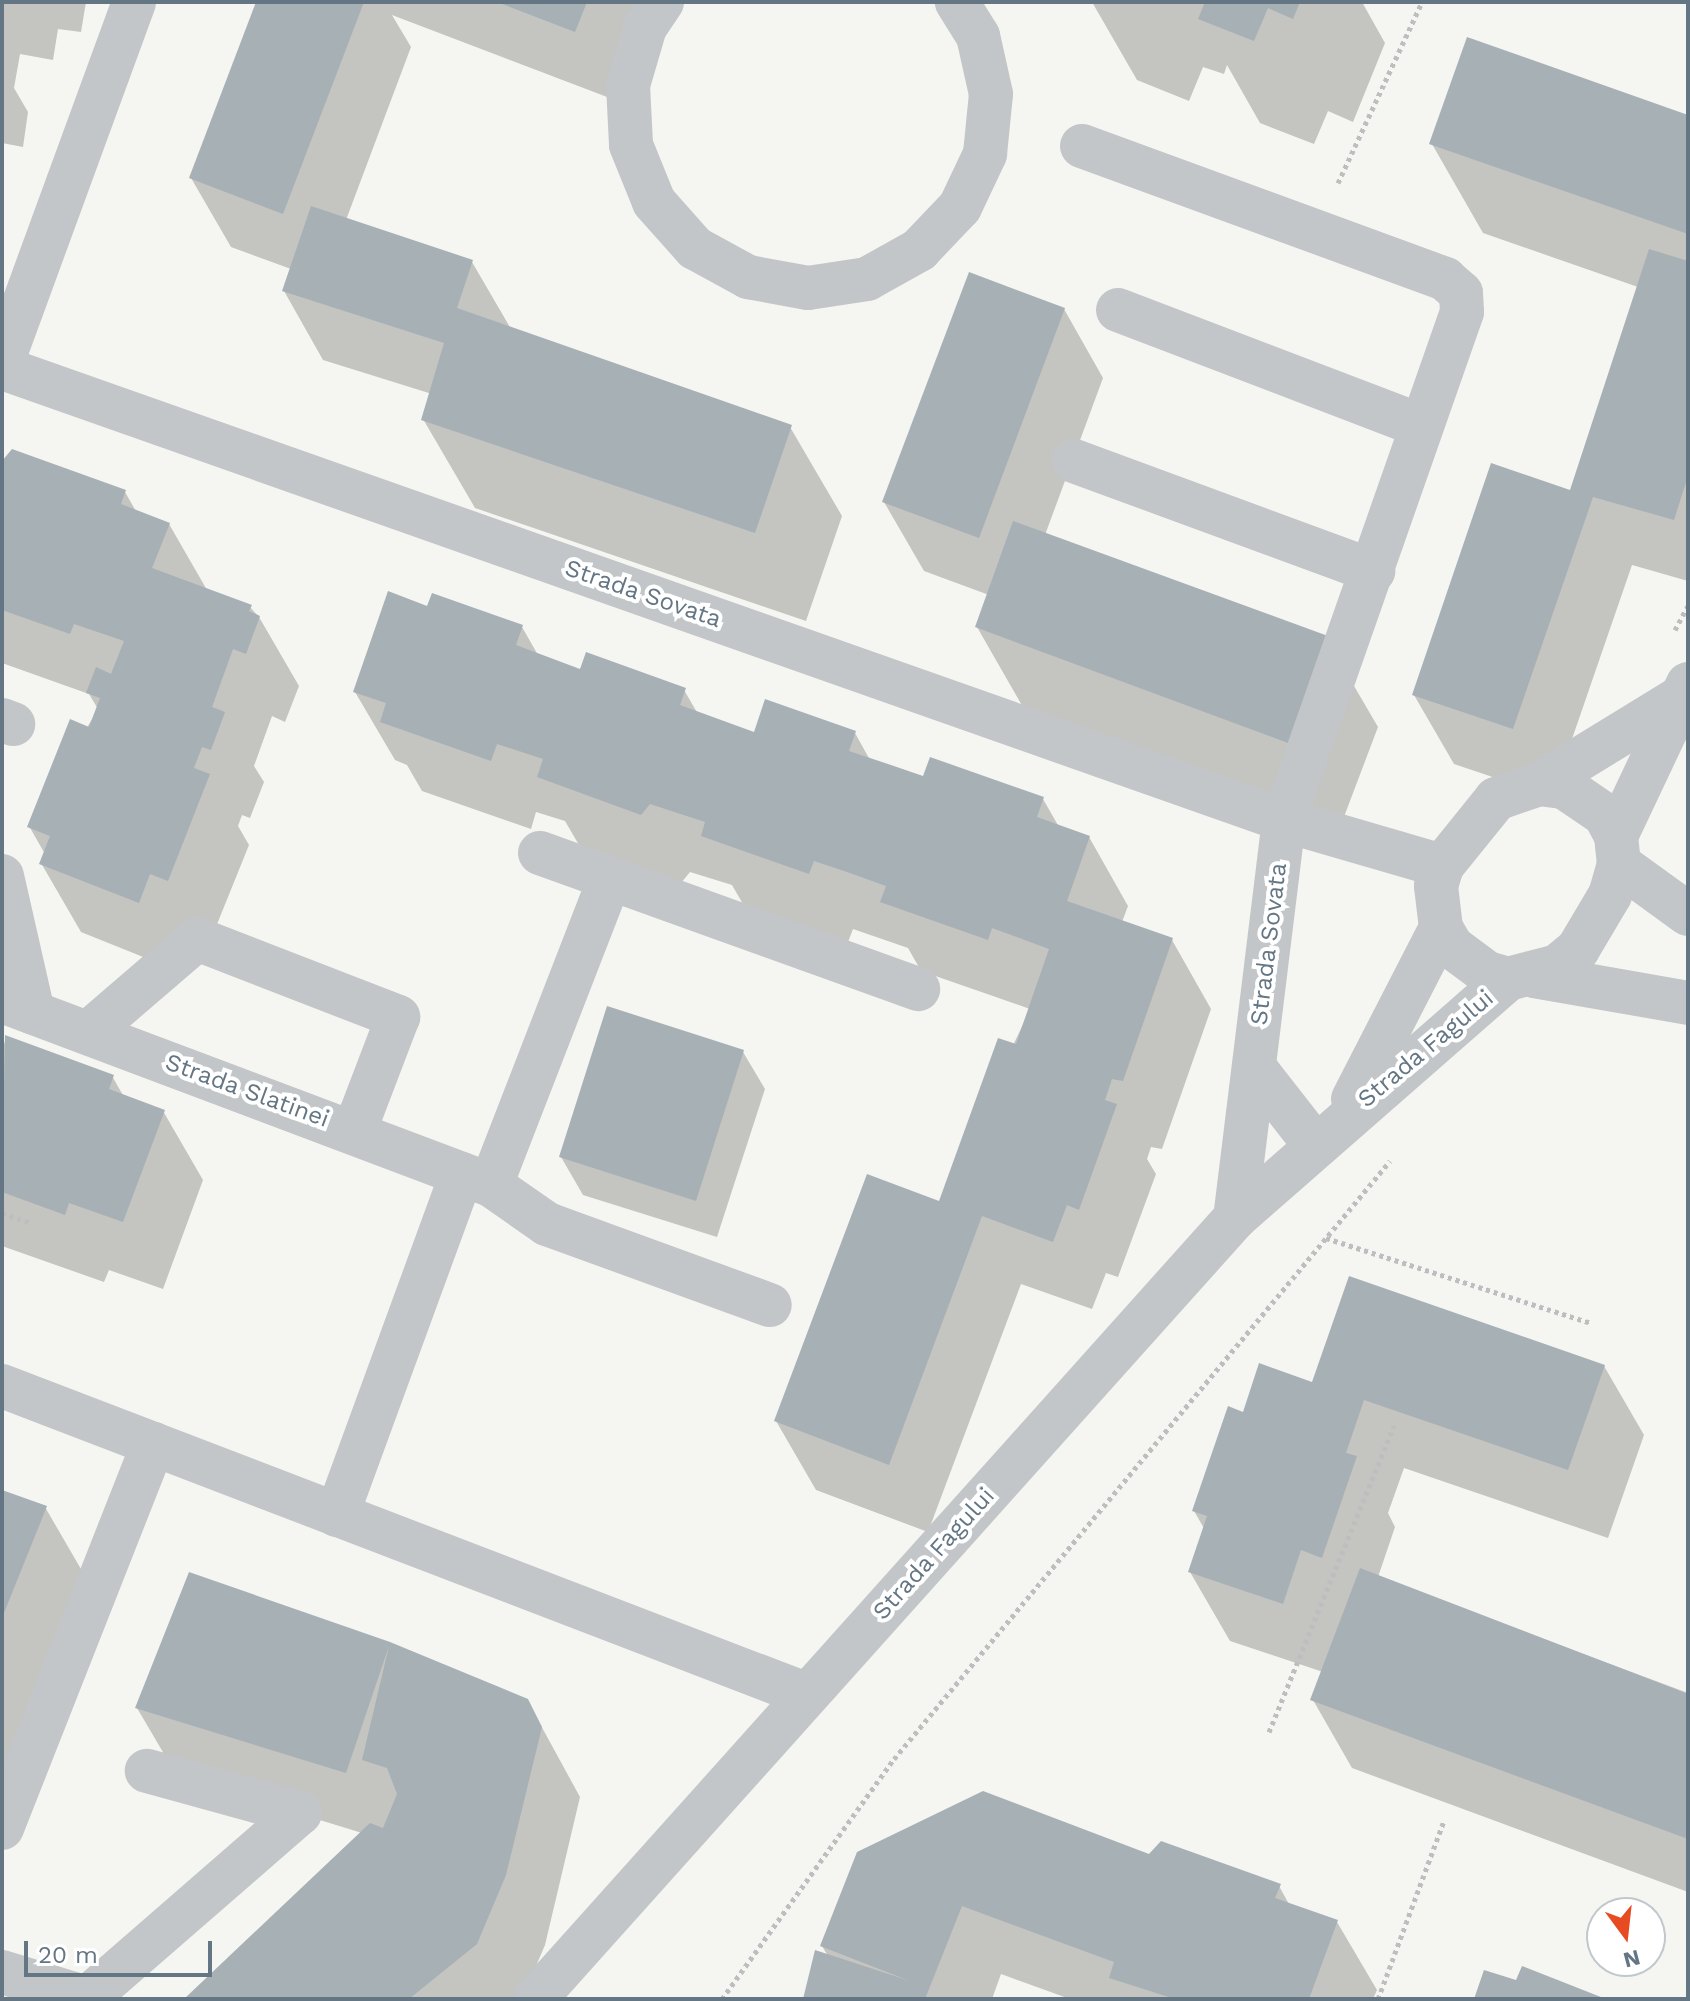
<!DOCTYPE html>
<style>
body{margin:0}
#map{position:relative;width:1690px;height:2001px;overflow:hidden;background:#f5f5f1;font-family:"Work Sans",sans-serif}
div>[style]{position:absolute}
.shadow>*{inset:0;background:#0003}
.building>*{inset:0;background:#a7b0b5}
.path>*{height:5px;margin-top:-2.5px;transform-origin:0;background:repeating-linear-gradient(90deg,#bcbec0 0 4px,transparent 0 8px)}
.minor>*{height:44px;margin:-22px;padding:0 22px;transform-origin:22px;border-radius:22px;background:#c2c6c9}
.tertiary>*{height:44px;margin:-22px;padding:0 22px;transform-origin:22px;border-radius:22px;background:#c2c6c9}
span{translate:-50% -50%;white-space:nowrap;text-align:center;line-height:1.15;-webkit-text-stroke:8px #fff;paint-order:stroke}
.street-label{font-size:24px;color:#647683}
.frame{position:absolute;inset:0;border:4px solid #647683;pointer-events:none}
.north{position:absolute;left:1586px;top:1897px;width:80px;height:80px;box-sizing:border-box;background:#fff;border:2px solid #c1c8cd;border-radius:50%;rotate:165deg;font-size:22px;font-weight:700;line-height:32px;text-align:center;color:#647683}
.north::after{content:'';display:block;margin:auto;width:28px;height:36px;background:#e64b21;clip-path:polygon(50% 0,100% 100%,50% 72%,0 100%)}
.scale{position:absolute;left:24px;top:1941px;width:188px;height:36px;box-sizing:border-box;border:4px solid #647683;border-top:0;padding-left:10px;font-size:24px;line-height:28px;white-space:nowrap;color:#647683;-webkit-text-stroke:6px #fff;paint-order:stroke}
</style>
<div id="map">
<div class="shadow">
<i style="clip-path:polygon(2px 2px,86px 2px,81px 32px,58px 29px,53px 60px,20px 54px,14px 88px,28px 112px,23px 147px,2px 143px)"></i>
<i style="clip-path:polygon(259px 2px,653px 2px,615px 100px,392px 15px,411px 47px,346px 220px,472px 262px,511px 329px,790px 427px,842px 516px,806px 621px,475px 508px,423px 419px,432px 394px,323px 360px,284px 291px,291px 269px,231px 247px,191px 178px)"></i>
<i style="clip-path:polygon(1092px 2px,1362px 2px,1385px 43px,1353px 122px,1328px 111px,1314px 144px,1260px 123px,1227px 65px,1224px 74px,1203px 67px,1189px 101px,1137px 80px)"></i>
<i style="clip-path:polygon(1688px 117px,1688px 581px,1632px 565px,1552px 797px,1454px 764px,1414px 695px,1572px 493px,1638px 287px,1483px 233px,1432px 144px)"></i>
<i style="clip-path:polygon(1064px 309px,1103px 378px,1045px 535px,1326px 638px,1378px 727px,1339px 830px,1028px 716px,977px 627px,989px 595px,924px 571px,884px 502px)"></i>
<i style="clip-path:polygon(2px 463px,125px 492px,137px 513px,169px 524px,207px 590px,250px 607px,259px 617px,299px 686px,285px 722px,272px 716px,254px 766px,264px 782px,250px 818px,242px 815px,238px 826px,249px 845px,207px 949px,178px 971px,81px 932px,41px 863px,45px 854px,29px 826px,98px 709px,89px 694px,2px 663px)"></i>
<i style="clip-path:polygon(428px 608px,522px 627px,538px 655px,581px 671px,684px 690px,698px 714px,755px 734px,855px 733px,870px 760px,924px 779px,1043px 799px,1059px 827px,1089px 837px,1128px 906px,1122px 922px,1172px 940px,1211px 1009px,1162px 1149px,1151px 1147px,1147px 1159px,1156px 1174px,1118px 1277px,1106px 1273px,1092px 1309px,1021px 1284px,928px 1532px,816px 1490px,776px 1421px,940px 1203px,1030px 1009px,921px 971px,908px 948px,853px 929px,848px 942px,743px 904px,732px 885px,690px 872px,681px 883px,579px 845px,565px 821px,536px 812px,531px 829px,422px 791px,407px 765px,395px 760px,355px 692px)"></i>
<i style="clip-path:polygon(6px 1038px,112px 1076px,124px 1097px,163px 1111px,203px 1180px,163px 1289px,109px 1270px,104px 1282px,2px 1246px,2px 1051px)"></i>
<i style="clip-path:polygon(743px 1052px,765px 1089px,717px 1237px,583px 1195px,561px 1157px)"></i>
<i style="clip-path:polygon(1604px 1366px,1644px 1435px,1608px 1538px,1404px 1468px,1388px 1513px,1395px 1527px,1378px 1577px,1688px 1693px,1688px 1892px,1352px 1768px,1313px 1700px,1323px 1672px,1230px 1641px,1190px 1572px,1205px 1530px,1194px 1511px,1244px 1415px,1313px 1384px)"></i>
<i style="clip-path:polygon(2px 1492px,45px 1507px,85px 1576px,2px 1845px)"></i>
<i style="clip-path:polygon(389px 1643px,527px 1700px,580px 1797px,545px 1945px,522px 1999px,187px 1999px,362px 1833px,177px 1776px,137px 1708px)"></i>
<i style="clip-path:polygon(858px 1853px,1150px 1856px,1279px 1886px,1290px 1906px,1337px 1922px,1377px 1990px,1373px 1999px,1070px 1999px,1001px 1974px,992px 1999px,805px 1999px,828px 1956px,822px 1946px)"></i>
</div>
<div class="building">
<i style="clip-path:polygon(256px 2px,364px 2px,283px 214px,189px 178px)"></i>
<i style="clip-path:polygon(497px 2px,587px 2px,575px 32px)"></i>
<i style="clip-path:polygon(1205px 2px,1300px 2px,1293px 19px,1268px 8px,1254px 41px,1198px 19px)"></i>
<i style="clip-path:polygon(1467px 37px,1688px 115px,1688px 234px,1429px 144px)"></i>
<i style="clip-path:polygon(311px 206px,473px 260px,457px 308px,792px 425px,755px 533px,421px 420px,444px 343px,282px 291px)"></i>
<i style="clip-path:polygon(1649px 249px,1688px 261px,1688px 476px,1674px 520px,1593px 497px,1513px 729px,1412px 695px,1491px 463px,1570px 490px)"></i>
<i style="clip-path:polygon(969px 272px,1065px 308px,979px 538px,882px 502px)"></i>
<i style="clip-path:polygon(12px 449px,126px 490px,121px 504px,170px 523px,152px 568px,252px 605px,249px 611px,260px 616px,246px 654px,233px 649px,212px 707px,225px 712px,211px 750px,202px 747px,194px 768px,210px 774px,168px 881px,150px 874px,139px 903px,39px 864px,50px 836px,27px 827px,70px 719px,89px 727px,100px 698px,86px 693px,96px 667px,111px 674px,124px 641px,74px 624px,70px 634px,2px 610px,2px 461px)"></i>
<i style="clip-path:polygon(1013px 521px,1328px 636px,1288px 743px,975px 627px)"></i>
<i style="clip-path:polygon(388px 591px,427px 606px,432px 593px,523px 625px,516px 645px,580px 669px,586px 652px,686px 688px,680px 705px,754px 732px,765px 699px,856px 731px,849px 751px,888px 764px,923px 776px,930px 757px,1044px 797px,1037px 817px,1090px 836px,1067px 901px,1173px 938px,1123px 1081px,1112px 1079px,1105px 1100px,1117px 1104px,1079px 1210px,1067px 1205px,1053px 1242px,982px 1216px,889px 1465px,774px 1421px,867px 1174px,939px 1201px,998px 1038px,1016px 1044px,1049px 949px,992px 928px,988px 940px,880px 902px,886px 886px,850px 873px,814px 861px,809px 874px,701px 836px,705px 822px,650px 804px,641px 815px,537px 777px,543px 759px,497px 744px,491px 761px,380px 722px,386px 703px,353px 692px)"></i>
<i style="clip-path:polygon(607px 1006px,744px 1050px,696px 1201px,559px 1157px)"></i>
<i style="clip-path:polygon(5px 1035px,114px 1075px,109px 1089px,165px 1110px,123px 1222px,69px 1203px,65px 1215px,2px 1192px)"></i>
<i style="clip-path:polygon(1349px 1276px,1605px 1365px,1568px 1470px,1364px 1400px,1346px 1453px,1357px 1456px,1322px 1558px,1301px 1550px,1283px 1604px,1188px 1572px,1207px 1516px,1192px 1511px,1228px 1406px,1243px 1412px,1259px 1363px,1312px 1382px)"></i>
<i style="clip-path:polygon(2px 1490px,47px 1506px,2px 1618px)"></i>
<i style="clip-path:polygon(1360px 1568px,1688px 1694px,1688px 1839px,1310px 1700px)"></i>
<i style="clip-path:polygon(189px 1572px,390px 1642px,528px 1699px,542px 1727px,506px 1875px,477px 1944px,409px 1999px,184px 1999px,370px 1823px,383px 1828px,397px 1794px,387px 1768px,362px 1760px,389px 1646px,346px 1773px,135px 1708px)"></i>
<i style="clip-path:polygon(983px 1791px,1149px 1854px,1161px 1841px,1281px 1884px,1275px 1898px,1338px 1920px,1309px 1999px,1175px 1999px,1109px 1978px,1114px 1962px,962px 1906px,925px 1999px,803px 1999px,815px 1950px,910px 1981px,820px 1946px,857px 1852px)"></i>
<i style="clip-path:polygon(1522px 1966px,1606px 1999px,1474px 1999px,1484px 1970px,1516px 1980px)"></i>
</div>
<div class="path">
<i style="left:1338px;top:183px;width:200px;rotate:-65.1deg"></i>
<i style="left:1675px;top:630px;width:27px;rotate:-62deg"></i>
<i style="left:2px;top:1213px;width:28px;rotate:19deg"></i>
<i style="left:1326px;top:1238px;width:278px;rotate:17.8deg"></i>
<i style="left:1269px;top:1732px;width:331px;rotate:-67.8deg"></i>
<i style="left:722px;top:1999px;width:295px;rotate:-54.4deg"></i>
<i style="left:894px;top:1759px;width:777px;rotate:-50.33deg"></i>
<i style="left:1378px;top:1999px;width:190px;rotate:-69.7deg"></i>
</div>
<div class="minor">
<i style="left:662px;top:2px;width:30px;rotate:124deg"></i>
<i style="left:645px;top:27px;width:60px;rotate:106.3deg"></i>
<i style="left:628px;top:85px;width:60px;rotate:87.1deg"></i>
<i style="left:631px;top:145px;width:61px;rotate:68deg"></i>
<i style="left:654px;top:202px;width:62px;rotate:48.3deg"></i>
<i style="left:695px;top:248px;width:60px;rotate:28.7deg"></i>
<i style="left:748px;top:277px;width:61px;rotate:10.4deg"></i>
<i style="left:808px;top:288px;width:60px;rotate:-8.7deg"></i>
<i style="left:867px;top:279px;width:60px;rotate:-29.1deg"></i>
<i style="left:919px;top:250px;width:59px;rotate:-46.4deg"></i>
<i style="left:960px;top:207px;width:59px;rotate:-64.7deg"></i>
<i style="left:985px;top:154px;width:60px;rotate:-84.3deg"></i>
<i style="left:991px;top:94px;width:59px;rotate:-102.6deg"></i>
<i style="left:978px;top:36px;width:40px;rotate:-122deg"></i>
<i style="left:1082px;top:146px;width:387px;rotate:20.1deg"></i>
<i style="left:1445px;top:279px;width:21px;rotate:41deg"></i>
<i style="left:1461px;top:293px;width:19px;rotate:87deg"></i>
<i style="left:1462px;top:312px;width:538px;rotate:109.31deg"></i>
<i style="left:1284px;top:820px;width:401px;rotate:97deg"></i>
<i style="left:1118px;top:310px;width:322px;rotate:20.9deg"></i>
<i style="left:2px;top:363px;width:384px;rotate:-69.9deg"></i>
<i style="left:2px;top:368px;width:1359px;rotate:19.42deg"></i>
<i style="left:1284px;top:820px;width:165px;rotate:16.2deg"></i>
<i style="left:1074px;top:461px;width:319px;rotate:20.2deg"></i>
<i style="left:2px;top:720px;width:12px;rotate:20deg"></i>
<i style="left:540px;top:853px;width:402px;rotate:19.8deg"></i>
<i style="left:1619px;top:864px;width:85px;rotate:35.9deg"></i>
<i style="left:2px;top:876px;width:140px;rotate:77.2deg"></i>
<i style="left:610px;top:878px;width:329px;rotate:111.2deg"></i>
<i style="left:491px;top:1185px;width:68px;rotate:34.9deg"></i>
<i style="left:547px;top:1224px;width:237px;rotate:20deg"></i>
<i style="left:1534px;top:976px;width:156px;rotate:9.9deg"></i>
<i style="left:2px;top:1001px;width:522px;rotate:20.62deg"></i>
<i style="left:89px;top:1032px;width:143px;rotate:-40.7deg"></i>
<i style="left:197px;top:939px;width:216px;rotate:21.2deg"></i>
<i style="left:398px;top:1017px;width:123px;rotate:110.9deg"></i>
<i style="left:1254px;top:1067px;width:99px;rotate:52deg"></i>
<i style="left:2px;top:1386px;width:860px;rotate:20.98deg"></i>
<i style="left:337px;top:1515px;width:363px;rotate:-69.9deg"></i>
<i style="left:2px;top:1828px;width:413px;rotate:-68.5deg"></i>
<i style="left:2px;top:1972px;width:89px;rotate:17deg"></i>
<i style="left:87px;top:1998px;width:282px;rotate:-41deg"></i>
<i style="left:300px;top:1813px;width:159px;rotate:-164.6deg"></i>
</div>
<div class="tertiary">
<i style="left:1539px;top:784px;width:25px;rotate:7deg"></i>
<i style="left:1564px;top:787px;width:50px;rotate:34.3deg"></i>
<i style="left:1605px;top:815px;width:24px;rotate:62deg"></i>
<i style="left:1616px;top:836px;width:28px;rotate:84deg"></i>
<i style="left:1619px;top:864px;width:32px;rotate:106deg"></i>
<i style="left:1610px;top:895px;width:63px;rotate:120.7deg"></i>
<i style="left:1578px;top:949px;width:26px;rotate:140deg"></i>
<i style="left:1558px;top:966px;width:52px;rotate:165.4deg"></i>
<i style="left:1508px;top:979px;width:22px;rotate:-164deg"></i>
<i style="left:1487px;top:973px;width:44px;rotate:-143.4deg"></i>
<i style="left:1452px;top:947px;width:22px;rotate:-120deg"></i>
<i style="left:1441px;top:928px;width:42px;rotate:-96.8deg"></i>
<i style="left:1436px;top:886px;width:21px;rotate:-73deg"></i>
<i style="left:1442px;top:866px;width:86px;rotate:-51.1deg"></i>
<i style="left:1496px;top:799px;width:46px;rotate:-19.2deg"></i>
<i style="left:1539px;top:784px;width:167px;rotate:-31.5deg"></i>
<i style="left:1616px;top:836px;width:168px;rotate:-64.7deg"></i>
<i style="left:1353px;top:1099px;width:192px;rotate:-62.8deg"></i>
<i style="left:535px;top:1999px;width:1049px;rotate:-48.13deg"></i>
<i style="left:1235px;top:1218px;width:363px;rotate:-41.2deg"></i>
</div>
<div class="street-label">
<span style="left:643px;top:594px;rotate:19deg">Strada Sovata</span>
<span style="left:1269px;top:944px;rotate:-83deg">Strada Sovata</span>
<span style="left:1426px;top:1049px;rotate:-40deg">Strada Fagului</span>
<span style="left:247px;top:1091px;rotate:20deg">Strada Slatinei</span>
<span style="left:934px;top:1554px;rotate:-48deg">Strada Fagului</span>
</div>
<div class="frame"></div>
<div class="north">N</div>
<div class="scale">20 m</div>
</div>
